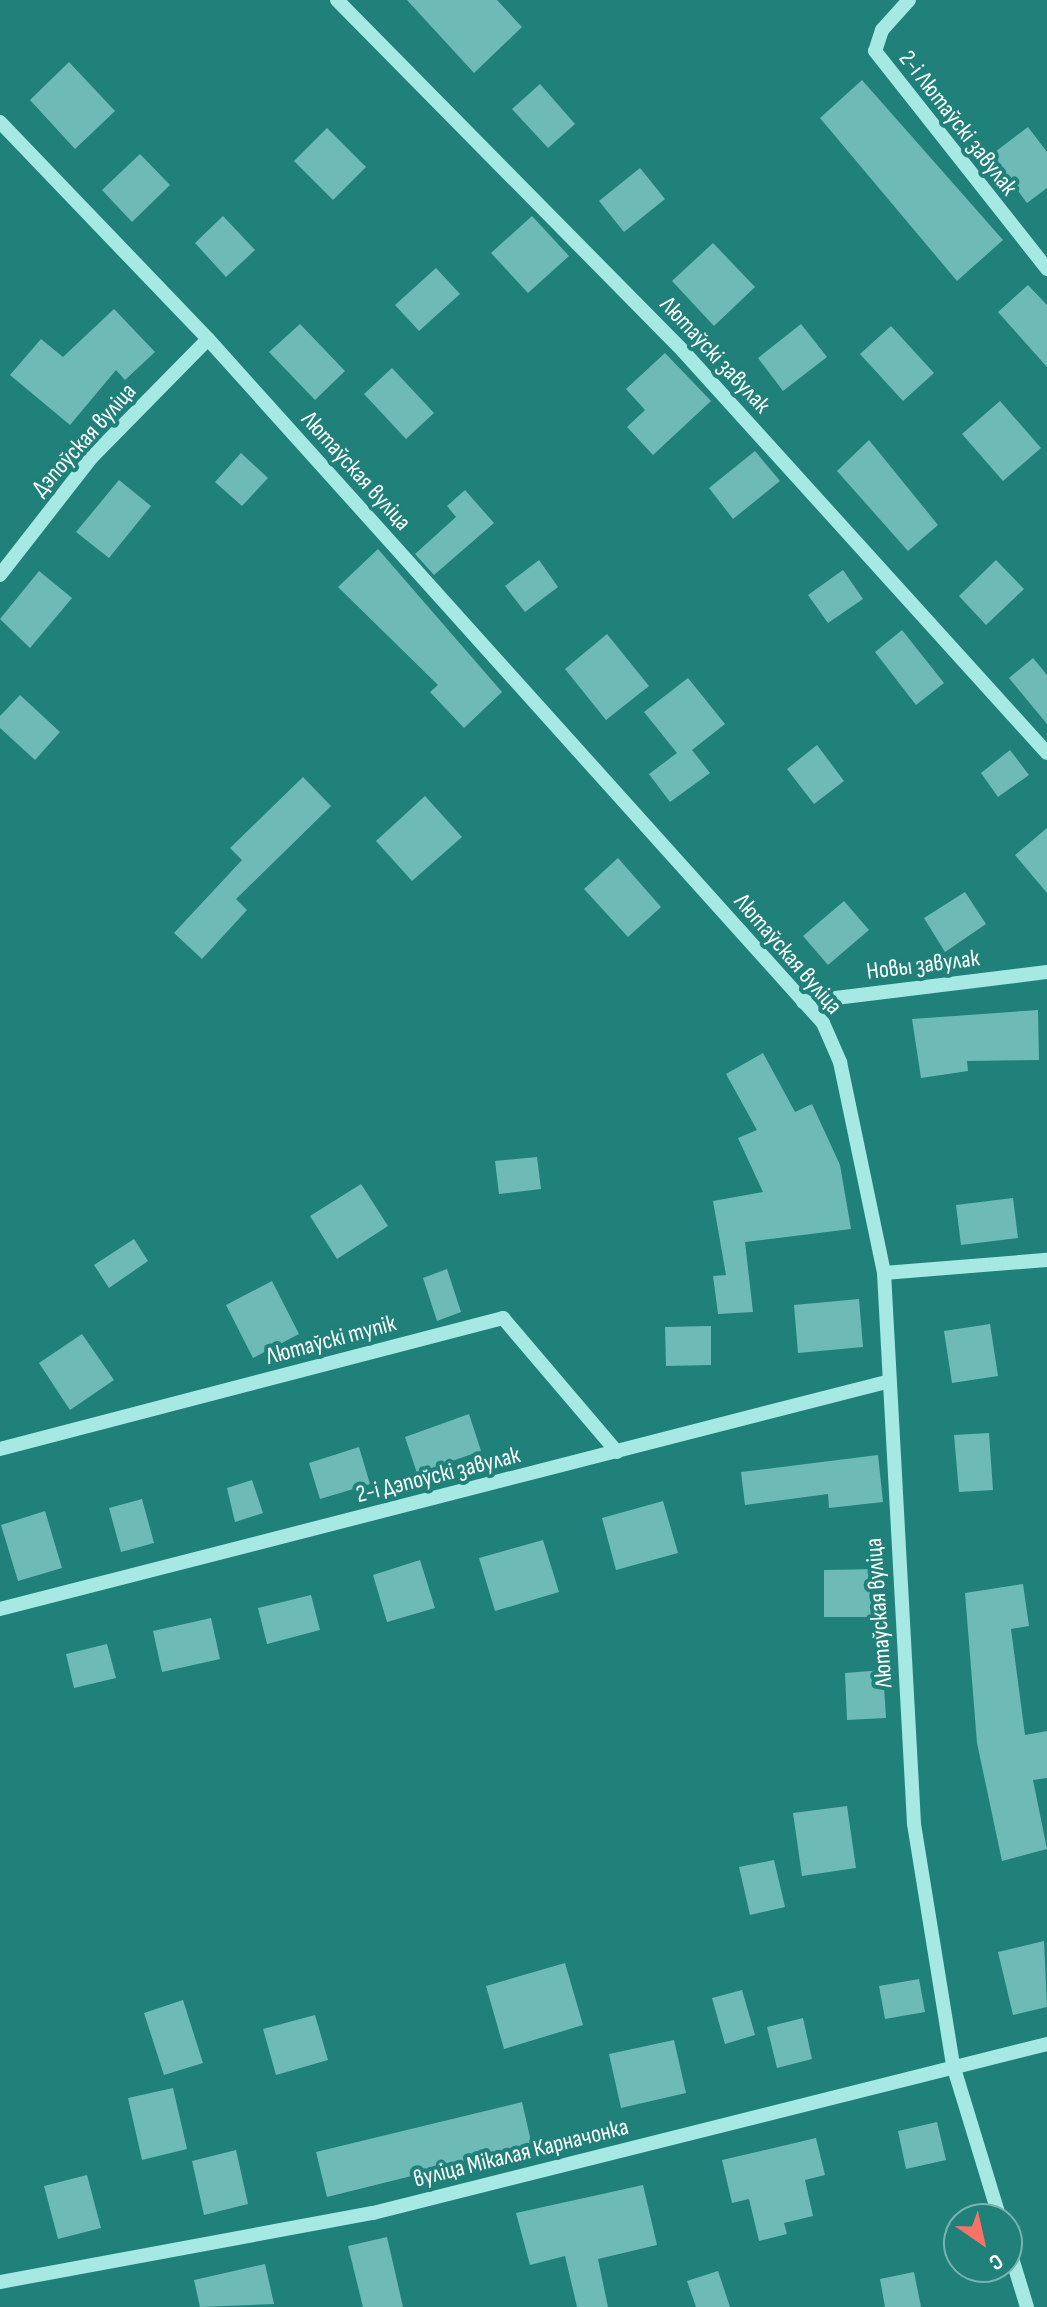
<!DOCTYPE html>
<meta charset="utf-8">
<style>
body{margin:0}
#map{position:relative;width:1047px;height:2307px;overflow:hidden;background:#20807a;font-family:"Sofia Sans Condensed",sans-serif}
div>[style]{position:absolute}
.building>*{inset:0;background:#6ebab6}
.minor>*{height:14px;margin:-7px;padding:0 7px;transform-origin:7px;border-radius:7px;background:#a6e8e3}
span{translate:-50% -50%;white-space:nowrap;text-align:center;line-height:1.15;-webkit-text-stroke:8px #20807a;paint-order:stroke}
.street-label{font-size:24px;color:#fff}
.north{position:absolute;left:943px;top:2203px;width:80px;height:80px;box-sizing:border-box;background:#20807a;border:2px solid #79b3af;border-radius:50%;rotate:146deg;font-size:22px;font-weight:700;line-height:32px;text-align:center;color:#fff}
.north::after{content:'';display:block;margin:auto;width:28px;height:36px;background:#f57367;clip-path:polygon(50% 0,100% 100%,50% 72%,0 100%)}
</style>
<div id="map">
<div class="building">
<i style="clip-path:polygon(407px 0,497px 0,522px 27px,474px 73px)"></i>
<i style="clip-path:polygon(69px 62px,115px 111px,75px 149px,30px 100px)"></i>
<i style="clip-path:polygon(862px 80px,1003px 240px,957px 281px,820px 118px)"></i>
<i style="clip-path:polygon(540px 84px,575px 124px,548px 148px,512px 109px)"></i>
<i style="clip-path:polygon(1028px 127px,1047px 152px,1047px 188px,1027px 203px,991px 155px)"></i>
<i style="clip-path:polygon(327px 128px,366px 167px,333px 200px,294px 161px)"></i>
<i style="clip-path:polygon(140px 154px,170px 185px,132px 222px,102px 190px)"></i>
<i style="clip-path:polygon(640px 168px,665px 199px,624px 232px,599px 201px)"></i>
<i style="clip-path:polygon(223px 216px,255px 250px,226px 277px,195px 243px)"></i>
<i style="clip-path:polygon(532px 216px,569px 256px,528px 293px,491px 253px)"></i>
<i style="clip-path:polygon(713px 243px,755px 287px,714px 326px,672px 281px)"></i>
<i style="clip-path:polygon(436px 268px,460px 294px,419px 331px,395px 305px)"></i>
<i style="clip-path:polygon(1028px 285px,1047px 305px,1047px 367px,998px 312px)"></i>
<i style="clip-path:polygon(114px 309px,155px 352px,125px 380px,116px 370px,70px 425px,10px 375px,41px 339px,63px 357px)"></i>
<i style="clip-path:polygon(300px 324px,345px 371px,315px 400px,269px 352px)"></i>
<i style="clip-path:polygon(801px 324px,827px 357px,783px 391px,758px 358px)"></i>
<i style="clip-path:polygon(891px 326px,934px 373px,903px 401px,860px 354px)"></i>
<i style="clip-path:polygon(665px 353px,711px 401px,653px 455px,627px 427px,645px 410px,626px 389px)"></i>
<i style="clip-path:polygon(392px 368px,434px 413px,406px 439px,364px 394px)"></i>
<i style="clip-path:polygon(1000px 401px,1041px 448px,1003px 481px,962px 434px)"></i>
<i style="clip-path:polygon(869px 440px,938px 525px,908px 551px,837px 471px)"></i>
<i style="clip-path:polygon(755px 451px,780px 481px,733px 519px,709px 488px)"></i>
<i style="clip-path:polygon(241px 453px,268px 478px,242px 506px,215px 482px)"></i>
<i style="clip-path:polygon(119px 480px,151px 506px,109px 558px,76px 532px)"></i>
<i style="clip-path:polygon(465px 490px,494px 523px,434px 575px,415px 554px,456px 517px,447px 506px)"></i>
<i style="clip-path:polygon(378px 549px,502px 692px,464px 728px,430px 692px,438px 685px,338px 587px)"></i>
<i style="clip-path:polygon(539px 560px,558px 587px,525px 612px,505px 586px)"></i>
<i style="clip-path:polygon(996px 560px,1024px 589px,986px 625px,959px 596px)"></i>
<i style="clip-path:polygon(843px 570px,863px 599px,828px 623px,808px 595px)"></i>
<i style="clip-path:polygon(39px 571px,72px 598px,30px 648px,0 619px)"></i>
<i style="clip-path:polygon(902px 630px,944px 683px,916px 705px,875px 652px)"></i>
<i style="clip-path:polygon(607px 634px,649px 686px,606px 720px,565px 669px)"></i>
<i style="clip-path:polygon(1033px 658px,1047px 675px,1047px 724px,1009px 678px)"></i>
<i style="clip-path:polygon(688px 678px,725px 724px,692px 750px,710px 773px,670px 802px,649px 774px,677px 753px,644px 712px)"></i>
<i style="clip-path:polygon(20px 695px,60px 732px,35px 760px,0 728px,0 716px)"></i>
<i style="clip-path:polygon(817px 745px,844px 781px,814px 804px,787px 769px)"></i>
<i style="clip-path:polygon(1010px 750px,1029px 775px,998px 797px,981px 773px)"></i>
<i style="clip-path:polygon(303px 777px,331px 806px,236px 899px,247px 910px,202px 959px,174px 933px,242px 860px,230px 848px)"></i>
<i style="clip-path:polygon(425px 796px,462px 837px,412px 881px,376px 841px)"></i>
<i style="clip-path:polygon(1047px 828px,1047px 893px,1015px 855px)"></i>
<i style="clip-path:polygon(618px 858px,661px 907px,628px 937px,584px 889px)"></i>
<i style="clip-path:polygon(965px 892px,986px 924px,945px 952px,924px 918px)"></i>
<i style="clip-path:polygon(844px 901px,869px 930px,828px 965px,803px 936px)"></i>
<i style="clip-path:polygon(1038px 1010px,1039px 1060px,967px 1061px,968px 1071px,921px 1078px,912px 1019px)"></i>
<i style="clip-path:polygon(763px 1053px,795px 1112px,812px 1104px,840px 1165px,851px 1229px,745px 1242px,753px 1312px,718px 1314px,713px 1276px,726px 1275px,713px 1201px,763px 1192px,738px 1138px,757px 1130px,726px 1074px)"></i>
<i style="clip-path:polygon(537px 1157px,541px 1189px,499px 1194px,495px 1161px)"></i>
<i style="clip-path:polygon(361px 1184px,388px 1226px,337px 1259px,310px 1216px)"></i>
<i style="clip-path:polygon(1013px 1198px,1018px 1238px,961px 1245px,956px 1205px)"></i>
<i style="clip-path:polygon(134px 1239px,148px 1261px,109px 1288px,94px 1265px)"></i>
<i style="clip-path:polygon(447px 1269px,461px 1312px,437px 1321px,423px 1278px)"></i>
<i style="clip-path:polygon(272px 1281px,299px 1334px,253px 1358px,226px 1305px)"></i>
<i style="clip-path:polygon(859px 1299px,863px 1347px,798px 1353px,794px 1305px)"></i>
<i style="clip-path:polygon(990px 1324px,998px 1376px,952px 1383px,944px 1331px)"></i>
<i style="clip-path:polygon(711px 1326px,711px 1365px,666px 1366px,665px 1327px)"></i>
<i style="clip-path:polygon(82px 1334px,114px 1380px,70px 1410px,39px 1363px)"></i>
<i style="clip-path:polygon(469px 1414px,481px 1451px,417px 1473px,405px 1437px)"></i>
<i style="clip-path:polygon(989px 1433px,993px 1490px,959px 1492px,954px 1435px)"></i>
<i style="clip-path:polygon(359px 1447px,370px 1484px,320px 1499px,309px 1463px)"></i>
<i style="clip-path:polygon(878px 1455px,883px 1502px,829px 1508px,828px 1494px,745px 1505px,741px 1472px)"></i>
<i style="clip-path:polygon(252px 1480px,263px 1513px,235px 1522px,227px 1488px)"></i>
<i style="clip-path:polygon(142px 1499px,154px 1543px,121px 1552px,109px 1508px)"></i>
<i style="clip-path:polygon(663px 1501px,678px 1553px,616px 1570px,602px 1518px)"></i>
<i style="clip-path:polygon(45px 1511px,62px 1568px,18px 1581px,1px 1525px)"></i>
<i style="clip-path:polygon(543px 1540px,559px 1592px,495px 1611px,479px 1558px)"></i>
<i style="clip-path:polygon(420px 1560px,435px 1608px,387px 1622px,373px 1575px)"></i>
<i style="clip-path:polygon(878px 1569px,879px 1617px,824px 1617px,824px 1570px)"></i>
<i style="clip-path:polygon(1023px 1584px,1029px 1626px,1011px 1629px,1025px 1735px,1047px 1731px,1047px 1778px,1033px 1780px,1047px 1849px,1002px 1861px,977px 1743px,965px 1593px)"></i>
<i style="clip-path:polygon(311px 1595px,320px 1630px,267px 1644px,258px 1608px)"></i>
<i style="clip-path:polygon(211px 1618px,220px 1659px,162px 1672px,153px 1631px)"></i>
<i style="clip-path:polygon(107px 1644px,116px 1678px,74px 1688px,66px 1654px)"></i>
<i style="clip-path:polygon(883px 1670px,886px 1718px,847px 1720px,845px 1673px)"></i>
<i style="clip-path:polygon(847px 1806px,856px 1868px,802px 1876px,793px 1813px)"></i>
<i style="clip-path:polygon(774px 1860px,785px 1907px,750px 1915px,739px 1867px)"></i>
<i style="clip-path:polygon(1044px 1941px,1047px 2007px,1013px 2015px,998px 1952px)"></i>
<i style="clip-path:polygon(565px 1963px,583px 2025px,504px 2049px,486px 1986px)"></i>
<i style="clip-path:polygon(919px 1979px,925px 2012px,885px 2019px,879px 1986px)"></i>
<i style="clip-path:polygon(742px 1990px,755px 2035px,725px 2044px,712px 1998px)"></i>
<i style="clip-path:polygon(183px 2000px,203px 2063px,164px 2075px,144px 2013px)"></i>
<i style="clip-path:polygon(315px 2015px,328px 2060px,276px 2075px,263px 2029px)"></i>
<i style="clip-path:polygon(803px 2018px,812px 2059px,777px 2068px,767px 2027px)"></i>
<i style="clip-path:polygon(674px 2040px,686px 2093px,621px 2108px,609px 2054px)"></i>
<i style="clip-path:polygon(173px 2088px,187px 2149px,142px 2160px,128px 2098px)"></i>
<i style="clip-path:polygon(522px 2102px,532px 2146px,327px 2197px,316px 2152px)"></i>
<i style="clip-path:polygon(937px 2122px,946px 2160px,906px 2169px,898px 2131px)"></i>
<i style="clip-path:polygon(816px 2138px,825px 2175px,805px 2180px,813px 2216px,784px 2223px,787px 2234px,759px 2241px,749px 2199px,732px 2203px,722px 2160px)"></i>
<i style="clip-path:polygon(236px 2150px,248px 2204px,204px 2215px,192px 2161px)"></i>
<i style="clip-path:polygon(87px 2175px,101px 2228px,58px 2239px,44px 2186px)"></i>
<i style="clip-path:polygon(643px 2185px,657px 2245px,598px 2259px,608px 2307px,577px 2307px,565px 2256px,530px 2265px,516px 2213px)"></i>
<i style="clip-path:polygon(387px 2237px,403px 2307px,363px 2307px,348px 2246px)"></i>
<i style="clip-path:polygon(265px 2264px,274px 2304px,200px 2307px,194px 2280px)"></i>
<i style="clip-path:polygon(718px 2271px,730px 2307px,696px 2307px,687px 2281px)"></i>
<i style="clip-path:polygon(914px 2272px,921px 2307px,885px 2307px,880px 2279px)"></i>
</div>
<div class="minor">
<i style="left:337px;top:0;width:493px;rotate:45.4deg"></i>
<i style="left:683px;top:351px;width:542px;rotate:47.84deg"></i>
<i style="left:909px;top:0;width:40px;rotate:132deg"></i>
<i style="left:882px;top:30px;width:22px;rotate:108deg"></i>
<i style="left:875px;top:51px;width:278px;rotate:51.7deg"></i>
<i style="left:0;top:122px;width:301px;rotate:46.2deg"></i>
<i style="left:208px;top:339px;width:920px;rotate:48.04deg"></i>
<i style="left:823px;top:1023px;width:43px;rotate:66.4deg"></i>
<i style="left:840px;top:1062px;width:216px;rotate:78.2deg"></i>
<i style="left:884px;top:1273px;width:552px;rotate:86.88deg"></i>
<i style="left:914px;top:1824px;width:244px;rotate:80.8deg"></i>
<i style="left:953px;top:2065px;width:161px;rotate:73deg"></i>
<i style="left:0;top:575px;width:150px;rotate:-52.1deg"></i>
<i style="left:92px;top:457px;width:165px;rotate:-45.5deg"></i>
<i style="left:803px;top:1002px;width:246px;rotate:-7deg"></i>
<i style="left:884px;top:1273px;width:164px;rotate:-4.6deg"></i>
<i style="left:0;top:1449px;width:520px;rotate:-14.6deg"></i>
<i style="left:503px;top:1318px;width:176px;rotate:49.6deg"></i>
<i style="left:0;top:1609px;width:915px;rotate:-14.37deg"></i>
<i style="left:1007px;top:2242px;width:68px;rotate:72.9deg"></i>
<i style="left:0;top:2282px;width:379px;rotate:-10.5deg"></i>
<i style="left:373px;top:2213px;width:695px;rotate:-14.08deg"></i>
</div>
<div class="street-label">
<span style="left:958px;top:123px;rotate:52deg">2-і Лютаўскі завулак</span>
<span style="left:715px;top:355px;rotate:47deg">Лютаўскі завулак</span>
<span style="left:84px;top:440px;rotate:-48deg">Дэпоўская вуліца</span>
<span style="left:356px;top:471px;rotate:48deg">Лютаўская вуліца</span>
<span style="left:788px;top:954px;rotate:49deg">Лютаўская вуліца</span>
<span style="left:923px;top:965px;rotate:-7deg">Новы завулак</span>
<span style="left:331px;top:1340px;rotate:-15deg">Лютаўскі тупік</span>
<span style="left:438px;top:1475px;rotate:-14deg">2-і Дэпоўскі завулак</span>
<span style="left:879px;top:1613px;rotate:-94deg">Лютаўская вуліца</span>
<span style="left:521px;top:2153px;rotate:-14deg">вуліца Мікалая Карначонка</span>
</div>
<div class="north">С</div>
</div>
